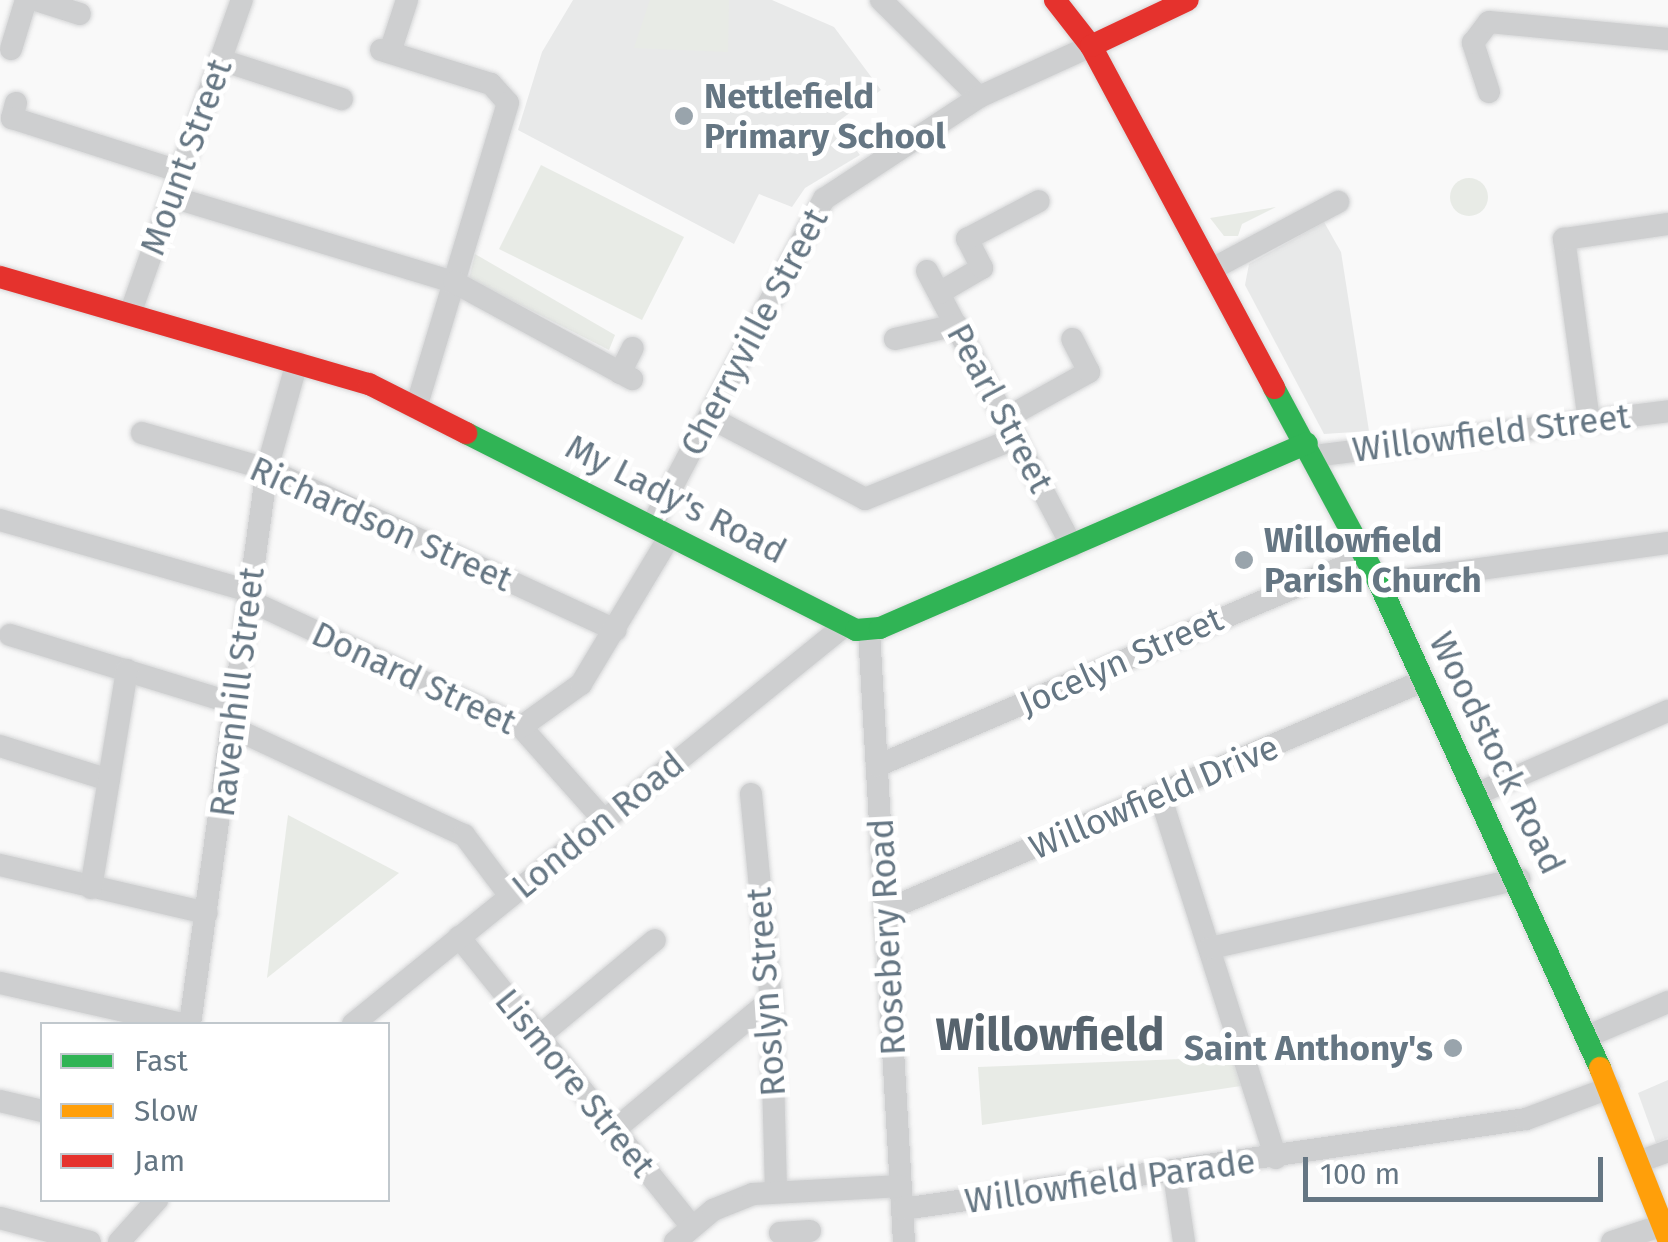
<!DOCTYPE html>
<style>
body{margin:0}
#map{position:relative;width:1668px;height:1242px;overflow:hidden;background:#f9f9f9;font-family:"Fira Sans",sans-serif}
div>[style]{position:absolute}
.built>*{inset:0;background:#e8e9e9}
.green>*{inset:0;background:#e8ebe6}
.round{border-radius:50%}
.roads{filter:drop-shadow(0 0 2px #d5d6d7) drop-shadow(0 0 2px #d5d6d7)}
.street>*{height:22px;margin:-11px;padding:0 11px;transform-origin:11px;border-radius:11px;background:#cecfd0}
.fast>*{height:22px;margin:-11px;padding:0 11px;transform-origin:11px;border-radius:11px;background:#30b455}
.slow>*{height:22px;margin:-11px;padding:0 11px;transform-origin:11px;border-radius:11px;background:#ff9f0a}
.jam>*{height:22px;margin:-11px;padding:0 11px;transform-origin:11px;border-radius:11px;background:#e5322d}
.dots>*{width:28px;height:28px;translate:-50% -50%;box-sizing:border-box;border:5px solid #fff;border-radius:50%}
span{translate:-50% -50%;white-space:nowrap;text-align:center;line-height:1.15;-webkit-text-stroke:10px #fff;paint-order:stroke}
.poi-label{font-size:35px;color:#657683;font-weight:700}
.left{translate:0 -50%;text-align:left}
.right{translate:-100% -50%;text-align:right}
.street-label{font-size:35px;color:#657683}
.district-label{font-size:45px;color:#57646e;font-weight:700}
.legend{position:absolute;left:40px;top:1022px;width:350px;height:180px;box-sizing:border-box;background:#fff;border:2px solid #c1c8cd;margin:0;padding:12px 18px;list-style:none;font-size:30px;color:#657683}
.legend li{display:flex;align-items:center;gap:20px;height:50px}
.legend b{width:50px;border:2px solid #c1c8cd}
.scale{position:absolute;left:1303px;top:1157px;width:300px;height:45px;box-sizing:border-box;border:5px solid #657683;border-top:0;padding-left:12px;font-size:30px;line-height:35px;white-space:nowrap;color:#657683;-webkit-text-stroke:8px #fff;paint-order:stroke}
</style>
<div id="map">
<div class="built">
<i style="clip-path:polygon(573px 0,772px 0,834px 27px,881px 90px,836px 123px,860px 155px,805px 188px,792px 207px,759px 194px,734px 244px,518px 130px,542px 52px)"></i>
<i style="clip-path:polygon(1324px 222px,1341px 252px,1369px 431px,1324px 434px,1245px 285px,1249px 264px)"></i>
<i style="clip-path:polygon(1668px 1080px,1668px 1138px,1656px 1143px,1638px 1093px)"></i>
</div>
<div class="green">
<i style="clip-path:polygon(650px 0,729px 0,728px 52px,634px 48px)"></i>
<i style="clip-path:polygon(541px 165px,684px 237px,642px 320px,499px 249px)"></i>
<i class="round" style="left:1450px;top:178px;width:38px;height:38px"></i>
<i style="clip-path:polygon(1276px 207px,1242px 224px,1238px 236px,1224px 236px,1210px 218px)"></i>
<i style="clip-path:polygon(475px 254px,615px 335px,609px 350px,469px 279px)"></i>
<i style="clip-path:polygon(288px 815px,399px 873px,267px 978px)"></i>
<i style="clip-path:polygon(1233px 1057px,1241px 1086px,982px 1125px,978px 1067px)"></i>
</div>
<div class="roads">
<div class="street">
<i style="left:36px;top:0;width:46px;rotate:17.7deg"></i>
<i style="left:881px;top:0;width:138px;rotate:44.7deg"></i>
<i style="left:11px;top:49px;width:51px;rotate:-73deg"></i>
<i style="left:381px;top:50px;width:115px;rotate:17.2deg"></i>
<i style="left:491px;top:84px;width:25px;rotate:48deg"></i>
<i style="left:508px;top:103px;width:315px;rotate:106.8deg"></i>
<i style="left:390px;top:52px;width:55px;rotate:-71.9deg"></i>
<i style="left:221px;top:60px;width:127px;rotate:17.9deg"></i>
<i style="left:1489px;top:92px;width:52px;rotate:-108.1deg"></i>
<i style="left:1473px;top:43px;width:26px;rotate:-53deg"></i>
<i style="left:1489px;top:22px;width:180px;rotate:5.4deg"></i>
<i style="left:16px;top:103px;width:16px;rotate:105deg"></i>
<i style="left:12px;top:118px;width:177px;rotate:17.7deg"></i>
<i style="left:172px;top:197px;width:295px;rotate:16.8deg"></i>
<i style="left:454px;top:282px;width:203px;rotate:28.6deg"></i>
<i style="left:1212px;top:269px;width:143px;rotate:-28deg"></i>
<i style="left:927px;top:271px;width:311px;rotate:62.2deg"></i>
<i style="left:939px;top:293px;width:50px;rotate:-30.2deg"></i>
<i style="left:982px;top:268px;width:33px;rotate:-117deg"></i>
<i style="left:967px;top:239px;width:81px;rotate:-27.8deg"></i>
<i style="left:130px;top:314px;width:333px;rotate:-70.4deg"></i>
<i style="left:895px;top:339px;width:63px;rotate:-12.9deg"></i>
<i style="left:620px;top:373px;width:28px;rotate:-63deg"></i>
<i style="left:709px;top:417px;width:176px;rotate:27.7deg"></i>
<i style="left:865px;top:499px;width:163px;rotate:-22deg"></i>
<i style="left:1006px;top:418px;width:95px;rotate:-29deg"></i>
<i style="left:1089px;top:372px;width:37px;rotate:-117deg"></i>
<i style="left:1589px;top:421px;width:184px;rotate:-97.8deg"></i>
<i style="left:1564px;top:239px;width:105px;rotate:-8.2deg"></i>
<i style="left:142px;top:433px;width:130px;rotate:16.1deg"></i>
<i style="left:267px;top:469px;width:384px;rotate:24.8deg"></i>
<i style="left:1314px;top:456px;width:357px;rotate:-7.2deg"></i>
<i style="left:0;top:520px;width:260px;rotate:15.9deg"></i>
<i style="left:652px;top:525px;width:369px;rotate:-62.2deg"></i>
<i style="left:824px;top:199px;width:186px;rotate:-33.3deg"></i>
<i style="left:979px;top:97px;width:123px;rotate:-24.5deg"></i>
<i style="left:1379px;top:583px;width:292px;rotate:-7.9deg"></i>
<i style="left:248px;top:600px;width:301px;rotate:24.9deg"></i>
<i style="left:521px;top:727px;width:125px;rotate:48.3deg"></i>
<i style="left:869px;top:631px;width:612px;rotate:86.72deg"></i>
<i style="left:10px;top:635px;width:235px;rotate:17deg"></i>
<i style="left:521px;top:727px;width:74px;rotate:-35.6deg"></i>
<i style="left:581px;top:684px;width:173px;rotate:-59deg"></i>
<i style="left:233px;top:728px;width:255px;rotate:24.9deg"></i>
<i style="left:464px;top:835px;width:76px;rotate:53deg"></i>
<i style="left:0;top:746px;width:114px;rotate:17.3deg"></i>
<i style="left:877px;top:766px;width:532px;rotate:-23.14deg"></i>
<i style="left:1479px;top:793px;width:206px;rotate:-23.5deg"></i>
<i style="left:751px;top:794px;width:207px;rotate:84.5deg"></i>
<i style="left:771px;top:1000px;width:191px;rotate:88.5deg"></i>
<i style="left:1160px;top:795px;width:381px;rotate:72.3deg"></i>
<i style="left:0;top:865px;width:212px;rotate:13.1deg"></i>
<i style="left:91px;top:888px;width:221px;rotate:-80.6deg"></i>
<i style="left:884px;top:911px;width:586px;rotate:-23.11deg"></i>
<i style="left:459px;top:937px;width:372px;rotate:51.2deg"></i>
<i style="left:1210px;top:948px;width:317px;rotate:-12.6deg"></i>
<i style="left:0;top:983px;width:187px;rotate:12.7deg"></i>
<i style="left:190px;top:1024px;width:560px;rotate:-82.1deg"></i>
<i style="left:267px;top:469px;width:111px;rotate:-74.3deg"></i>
<i style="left:353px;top:1024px;width:632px;rotate:-39.03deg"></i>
<i style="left:1588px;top:1036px;width:87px;rotate:-23deg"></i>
<i style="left:537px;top:1038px;width:153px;rotate:-39.7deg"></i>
<i style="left:0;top:1101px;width:43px;rotate:13.4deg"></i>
<i style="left:613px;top:1131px;width:205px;rotate:-39.7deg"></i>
<i style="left:1638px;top:1162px;width:32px;rotate:-20deg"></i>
<i style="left:1174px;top:1174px;width:69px;rotate:81.6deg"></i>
<i style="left:903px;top:1209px;width:629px;rotate:-8.22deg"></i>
<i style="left:1526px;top:1119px;width:89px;rotate:-20.5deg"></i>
<i style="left:0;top:1218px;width:93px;rotate:14.9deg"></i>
<i style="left:780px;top:1233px;width:30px;rotate:-4deg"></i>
<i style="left:119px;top:1242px;width:57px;rotate:-47.9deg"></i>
<i style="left:675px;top:1242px;width:50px;rotate:-40.1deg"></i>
<i style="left:713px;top:1210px;width:43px;rotate:-21.8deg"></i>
<i style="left:753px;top:1194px;width:148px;rotate:-3.1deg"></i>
<i style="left:1612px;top:1242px;width:54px;rotate:-18.4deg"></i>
</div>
<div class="fast">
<i style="left:1274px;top:388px;width:221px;rotate:61.7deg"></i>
<i style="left:1379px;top:583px;width:533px;rotate:65.5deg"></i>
<i style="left:466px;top:433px;width:437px;rotate:26.8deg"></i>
<i style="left:856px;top:630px;width:24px;rotate:-5deg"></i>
<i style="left:880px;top:628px;width:465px;rotate:-23.4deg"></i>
</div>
<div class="slow">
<i style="left:1600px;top:1068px;width:184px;rotate:68.3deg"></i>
</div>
<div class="jam">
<i style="left:1055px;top:0;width:58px;rotate:52deg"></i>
<i style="left:1091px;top:46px;width:388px;rotate:61.8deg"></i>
<i style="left:1091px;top:46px;width:107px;rotate:-25.4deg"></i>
<i style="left:0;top:277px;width:384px;rotate:16.2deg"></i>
<i style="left:369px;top:384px;width:109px;rotate:26.8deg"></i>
</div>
</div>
<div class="dots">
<i style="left:684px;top:116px;background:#99a4ac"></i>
<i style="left:1244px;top:560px;background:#99a4ac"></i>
<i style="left:1453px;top:1048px;background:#99a4ac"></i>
</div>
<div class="poi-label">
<span class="left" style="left:704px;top:116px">Nettlefield<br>Primary School</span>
<span class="left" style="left:1264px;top:560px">Willowfield<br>Parish Church</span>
<span class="right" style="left:1433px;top:1048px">Saint Anthony's</span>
</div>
<div class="street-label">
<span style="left:186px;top:157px;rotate:-70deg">Mount Street</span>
<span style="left:754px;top:332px;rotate:-62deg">Cherryville Street</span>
<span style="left:1000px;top:408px;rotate:62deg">Pearl Street</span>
<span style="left:1491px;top:433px;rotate:-7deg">Willowfield Street</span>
<span style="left:676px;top:499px;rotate:27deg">My Lady's Road</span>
<span style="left:381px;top:524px;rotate:24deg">Richardson Street</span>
<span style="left:1121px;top:661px;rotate:-24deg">Jocelyn Street</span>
<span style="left:414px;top:678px;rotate:25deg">Donard Street</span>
<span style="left:237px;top:692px;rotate:-83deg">Ravenhill Street</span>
<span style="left:1497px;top:753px;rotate:64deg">Woodstock Road</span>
<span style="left:1154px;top:797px;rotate:-23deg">Willowfield Drive</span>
<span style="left:598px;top:825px;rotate:-39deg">London Road</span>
<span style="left:887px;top:937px;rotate:-93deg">Rosebery Road</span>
<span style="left:766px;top:992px;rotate:-94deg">Roslyn Street</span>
<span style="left:575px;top:1083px;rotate:51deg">Lismore Street</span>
<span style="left:1110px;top:1181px;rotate:-8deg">Willowfield Parade</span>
</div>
<div class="district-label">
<span style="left:1050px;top:1036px">Willowfield</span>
</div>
<ul class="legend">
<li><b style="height:12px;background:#30b455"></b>Fast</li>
<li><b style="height:12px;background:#ff9f0a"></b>Slow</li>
<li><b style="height:12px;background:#e5322d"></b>Jam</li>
</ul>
<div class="scale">100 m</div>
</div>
